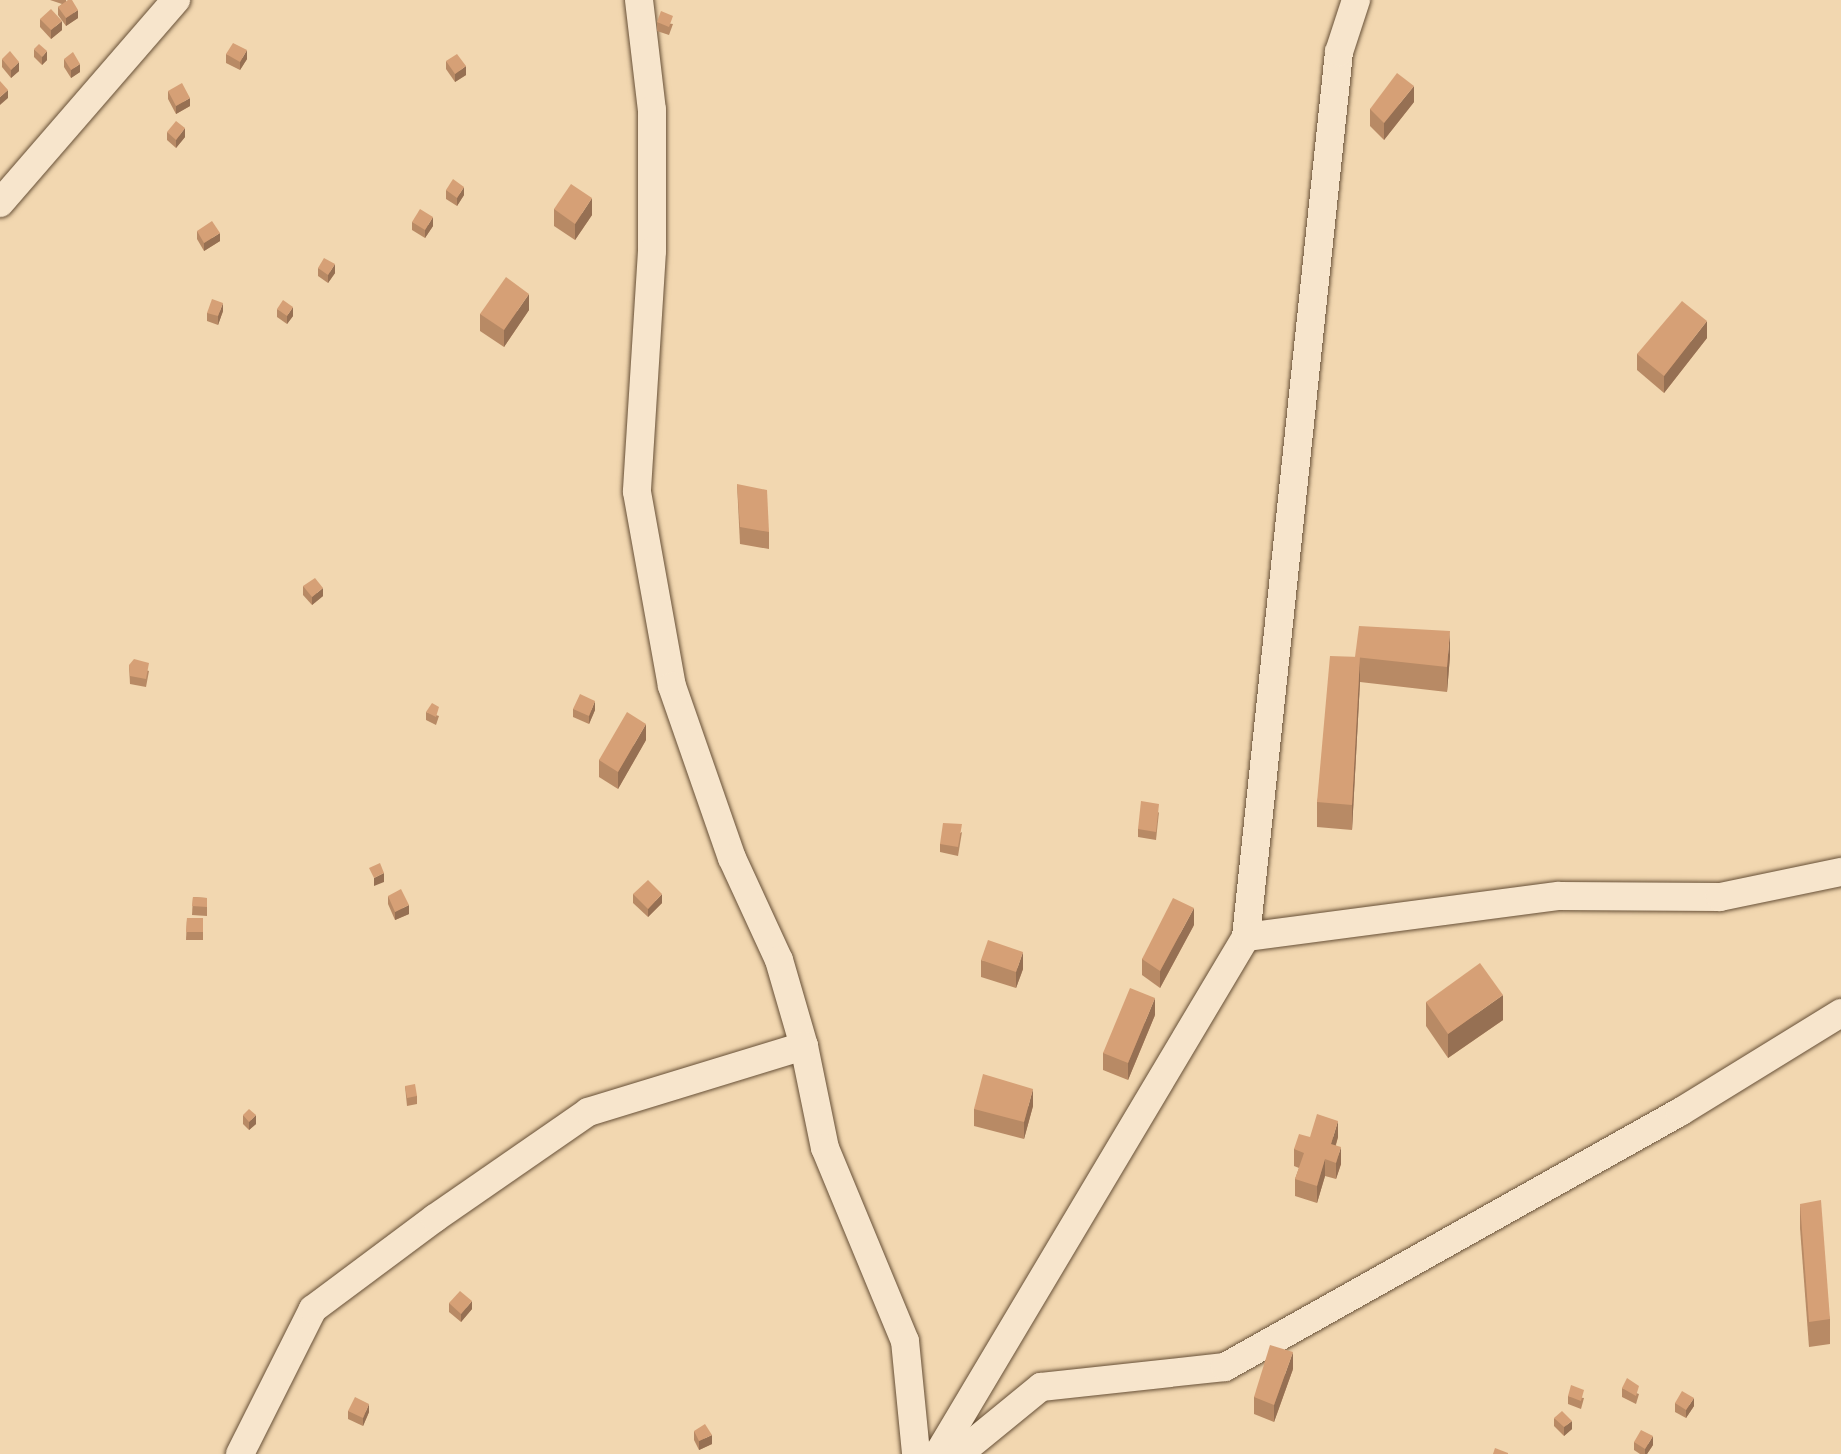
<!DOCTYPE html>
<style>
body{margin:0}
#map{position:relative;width:1841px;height:1454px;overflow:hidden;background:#f2d7b0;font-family:"IM FELL DW Pica",serif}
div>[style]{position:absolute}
.roads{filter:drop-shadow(0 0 2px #675037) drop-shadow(0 0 2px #675037)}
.minor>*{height:28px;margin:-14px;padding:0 14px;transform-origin:14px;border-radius:14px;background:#f7e5cc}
.wall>*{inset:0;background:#b88a65}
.shaded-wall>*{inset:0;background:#967053}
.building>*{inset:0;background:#d6a076}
span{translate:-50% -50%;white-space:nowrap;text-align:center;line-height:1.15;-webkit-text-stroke:9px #f7e5cc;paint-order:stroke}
</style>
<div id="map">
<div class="roads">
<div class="minor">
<i style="left:639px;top:0;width:111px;rotate:83.3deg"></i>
<i style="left:652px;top:110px;width:141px;rotate:90deg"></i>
<i style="left:652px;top:251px;width:241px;rotate:93.6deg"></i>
<i style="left:637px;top:492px;width:197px;rotate:79.8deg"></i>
<i style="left:672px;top:686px;width:182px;rotate:70.8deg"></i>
<i style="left:732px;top:858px;width:112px;rotate:65.3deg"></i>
<i style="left:779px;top:960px;width:90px;rotate:73.8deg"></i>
<i style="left:0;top:203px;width:269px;rotate:-49.1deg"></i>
<i style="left:1246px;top:937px;width:890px;rotate:-84deg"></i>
<i style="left:1339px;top:52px;width:55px;rotate:-71.9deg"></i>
<i style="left:240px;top:1454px;width:162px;rotate:-63.3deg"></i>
<i style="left:313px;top:1309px;width:152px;rotate:-36.7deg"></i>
<i style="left:435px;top:1218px;width:186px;rotate:-34.7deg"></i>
<i style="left:588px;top:1112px;width:226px;rotate:-17deg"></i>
<i style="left:804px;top:1046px;width:104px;rotate:78.4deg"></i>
<i style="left:825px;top:1148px;width:209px;rotate:67.5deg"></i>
<i style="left:905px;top:1341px;width:114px;rotate:84.4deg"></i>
<i style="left:938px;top:1454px;width:602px;rotate:-59.22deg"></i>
<i style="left:1246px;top:937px;width:316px;rotate:-7.5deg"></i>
<i style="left:1559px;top:896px;width:161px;rotate:0.4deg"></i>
<i style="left:1720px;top:897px;width:124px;rotate:-11.7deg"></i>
<i style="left:959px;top:1454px;width:106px;rotate:-39.3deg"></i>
<i style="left:1041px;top:1387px;width:185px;rotate:-6.2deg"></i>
<i style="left:1225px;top:1367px;width:522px;rotate:-29.27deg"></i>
<i style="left:1680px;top:1112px;width:189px;rotate:-31.6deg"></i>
</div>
</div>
<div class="wall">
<i style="clip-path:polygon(50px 0,66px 0,66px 2px,78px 18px,66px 26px,58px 15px,58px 7px,62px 4px)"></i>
<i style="clip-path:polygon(40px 19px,62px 30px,51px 39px,40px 27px)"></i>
<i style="clip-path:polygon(657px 22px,673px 24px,669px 35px,657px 31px)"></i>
<i style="clip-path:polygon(34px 49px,47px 60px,42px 65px,34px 57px)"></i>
<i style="clip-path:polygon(226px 54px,247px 59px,240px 70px,226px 63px)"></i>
<i style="clip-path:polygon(2px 59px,19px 71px,11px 78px,2px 67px)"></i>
<i style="clip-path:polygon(64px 59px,80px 72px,71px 78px,64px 67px)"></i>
<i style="clip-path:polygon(446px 61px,466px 75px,455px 82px,446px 69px)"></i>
<i style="clip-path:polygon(168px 91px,190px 106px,176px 114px,168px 99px)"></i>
<i style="clip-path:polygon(1414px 102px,1384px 140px,1370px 126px,1370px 109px)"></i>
<i style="clip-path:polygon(167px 132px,185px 137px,176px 148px,167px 140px)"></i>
<i style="clip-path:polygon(446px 190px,464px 195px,457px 206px,446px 199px)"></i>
<i style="clip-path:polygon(554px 209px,592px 215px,575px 240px,554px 226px)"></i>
<i style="clip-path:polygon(412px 222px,433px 226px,425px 238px,412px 230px)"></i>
<i style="clip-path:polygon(197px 231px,220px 241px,204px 251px,197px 239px)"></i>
<i style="clip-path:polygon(318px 268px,335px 273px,328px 283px,318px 276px)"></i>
<i style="clip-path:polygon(277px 309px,293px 316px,287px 324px,277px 317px)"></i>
<i style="clip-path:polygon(529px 310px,504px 347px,480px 331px,480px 314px)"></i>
<i style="clip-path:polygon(223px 311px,218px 325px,207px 321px,207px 313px)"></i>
<i style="clip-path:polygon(1707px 338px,1664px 393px,1637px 370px,1637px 354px)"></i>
<i style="clip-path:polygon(737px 484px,769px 532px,769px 549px,740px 544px)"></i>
<i style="clip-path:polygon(303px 586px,323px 596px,312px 605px,303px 595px)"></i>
<i style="clip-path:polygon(1450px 656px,1447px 692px,1360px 682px,1352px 830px,1317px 827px,1317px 802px,1355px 657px)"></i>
<i style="clip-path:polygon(129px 665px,149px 671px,146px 687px,130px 684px)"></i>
<i style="clip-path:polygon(573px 709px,595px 710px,589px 724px,573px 717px)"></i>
<i style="clip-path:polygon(426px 712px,439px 716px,436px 725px,426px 720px)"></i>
<i style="clip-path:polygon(646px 740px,618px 789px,599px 777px,599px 760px)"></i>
<i style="clip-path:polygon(1159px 812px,1156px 840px,1138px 837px,1138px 829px)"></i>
<i style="clip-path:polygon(962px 832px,958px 856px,940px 852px,940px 844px)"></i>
<i style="clip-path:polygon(633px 894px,662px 903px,648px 917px,633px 903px)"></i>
<i style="clip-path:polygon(388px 896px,409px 914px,395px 920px,388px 904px)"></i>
<i style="clip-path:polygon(193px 897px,207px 898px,207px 916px,192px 915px)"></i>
<i style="clip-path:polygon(187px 918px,203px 918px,203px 940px,186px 940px)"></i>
<i style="clip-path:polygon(1194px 925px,1160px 988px,1142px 975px,1142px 959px)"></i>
<i style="clip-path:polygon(981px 960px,1023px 969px,1016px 988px,981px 977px)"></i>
<i style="clip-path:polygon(1426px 1002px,1503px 1020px,1448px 1058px,1426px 1026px)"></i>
<i style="clip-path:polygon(1155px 1015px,1128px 1080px,1103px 1070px,1103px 1053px)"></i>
<i style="clip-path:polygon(405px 1086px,417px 1096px,417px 1104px,407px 1106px)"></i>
<i style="clip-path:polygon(1033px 1106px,1024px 1139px,974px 1126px,974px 1109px)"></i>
<i style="clip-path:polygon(243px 1115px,256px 1124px,249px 1130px,243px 1124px)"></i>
<i style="clip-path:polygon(1310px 1137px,1338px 1137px,1336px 1145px,1341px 1164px,1336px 1179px,1325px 1176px,1317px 1203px,1295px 1196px,1295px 1179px,1299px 1168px,1294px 1166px,1294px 1149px)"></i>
<i style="clip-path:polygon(1800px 1204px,1830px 1319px,1830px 1344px,1809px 1347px,1800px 1228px)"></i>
<i style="clip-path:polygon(449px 1303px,472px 1309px,461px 1322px,449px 1312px)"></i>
<i style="clip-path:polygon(1293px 1369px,1274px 1422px,1254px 1414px,1254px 1397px)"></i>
<i style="clip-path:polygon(1622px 1388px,1639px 1394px,1636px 1404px,1622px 1397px)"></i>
<i style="clip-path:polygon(1568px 1396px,1584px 1398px,1581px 1409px,1568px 1404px)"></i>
<i style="clip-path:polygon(1675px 1403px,1694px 1406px,1686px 1418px,1675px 1412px)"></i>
<i style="clip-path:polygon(348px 1411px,369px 1412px,363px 1426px,348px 1419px)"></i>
<i style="clip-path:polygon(1554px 1418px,1572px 1429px,1564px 1436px,1554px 1426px)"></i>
<i style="clip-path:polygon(694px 1431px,712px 1444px,699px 1450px,694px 1440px)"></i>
<i style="clip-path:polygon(1634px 1442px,1653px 1445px,1647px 1454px,1640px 1454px,1634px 1450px)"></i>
</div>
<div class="shaded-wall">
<i style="clip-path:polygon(78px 10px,78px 18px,66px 26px,66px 18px)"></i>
<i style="clip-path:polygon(62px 21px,62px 30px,51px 39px,51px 30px)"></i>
<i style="clip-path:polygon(247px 50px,247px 59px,240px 70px,240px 62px)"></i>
<i style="clip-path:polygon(47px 51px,47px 60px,42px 65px,42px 57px)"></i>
<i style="clip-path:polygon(19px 62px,19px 71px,11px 78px,11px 70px)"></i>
<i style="clip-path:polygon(80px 64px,80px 72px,71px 78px,71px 70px)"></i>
<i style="clip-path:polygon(466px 66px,466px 75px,455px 82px,455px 74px)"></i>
<i style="clip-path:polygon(1414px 86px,1414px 102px,1384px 140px,1384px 123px)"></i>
<i style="clip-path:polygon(8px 90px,8px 98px,0 105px,0 97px)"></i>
<i style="clip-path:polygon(190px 98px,190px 106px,176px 114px,176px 106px)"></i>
<i style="clip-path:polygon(185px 128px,185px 137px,176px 148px,176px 140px)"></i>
<i style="clip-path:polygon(464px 187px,464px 195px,457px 206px,457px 198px)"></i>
<i style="clip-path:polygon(592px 198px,592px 215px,575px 240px,575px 224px)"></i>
<i style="clip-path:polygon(433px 217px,433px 226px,425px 238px,425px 230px)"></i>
<i style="clip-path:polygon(220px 233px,220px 241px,204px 251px,204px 243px)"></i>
<i style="clip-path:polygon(335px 264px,335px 273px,328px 283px,328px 275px)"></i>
<i style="clip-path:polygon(529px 294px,529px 310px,504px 347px,504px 330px)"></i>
<i style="clip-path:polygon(223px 303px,223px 311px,218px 325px,218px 316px)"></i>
<i style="clip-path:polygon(293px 307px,293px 316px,287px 324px,287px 316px)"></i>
<i style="clip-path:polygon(1707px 321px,1707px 338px,1664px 393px,1664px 376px)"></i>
<i style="clip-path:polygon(323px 588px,323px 596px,312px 605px,312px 597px)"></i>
<i style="clip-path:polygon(1450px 631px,1450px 656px,1447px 692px,1447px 667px)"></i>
<i style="clip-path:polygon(1360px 657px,1360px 682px,1352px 830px,1352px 805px)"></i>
<i style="clip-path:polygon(595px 701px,595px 710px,589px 724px,589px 716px)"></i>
<i style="clip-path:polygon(646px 724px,646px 740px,618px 789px,618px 772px)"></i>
<i style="clip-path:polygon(384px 873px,384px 882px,374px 886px,374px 878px)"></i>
<i style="clip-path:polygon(662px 894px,662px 903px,648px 917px,648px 909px)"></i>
<i style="clip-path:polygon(409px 905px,409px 914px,395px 920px,395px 912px)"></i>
<i style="clip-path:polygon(1194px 908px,1194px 925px,1160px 988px,1160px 971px)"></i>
<i style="clip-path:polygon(1023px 952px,1023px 969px,1016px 988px,1016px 972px)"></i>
<i style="clip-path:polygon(1503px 995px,1503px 1020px,1448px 1058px,1448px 1034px)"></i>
<i style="clip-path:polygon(1155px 998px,1155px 1015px,1128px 1080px,1128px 1063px)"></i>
<i style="clip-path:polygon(1033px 1089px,1033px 1106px,1024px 1139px,1024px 1122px)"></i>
<i style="clip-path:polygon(256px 1115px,256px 1124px,249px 1130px,249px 1122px)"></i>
<i style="clip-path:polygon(1338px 1121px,1338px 1137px,1331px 1160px,1331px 1144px)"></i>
<i style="clip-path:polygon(1341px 1147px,1341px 1164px,1336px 1179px,1336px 1163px)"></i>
<i style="clip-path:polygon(1325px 1159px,1325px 1176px,1317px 1203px,1317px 1186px)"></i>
<i style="clip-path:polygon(472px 1301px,472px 1309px,461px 1322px,461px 1314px)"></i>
<i style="clip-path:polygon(1293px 1352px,1293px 1369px,1274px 1422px,1274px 1405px)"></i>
<i style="clip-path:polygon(1694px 1398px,1694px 1406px,1686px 1418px,1686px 1410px)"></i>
<i style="clip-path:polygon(369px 1404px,369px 1412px,363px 1426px,363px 1418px)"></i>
<i style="clip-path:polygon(1572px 1421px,1572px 1429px,1564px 1436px,1564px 1427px)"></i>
<i style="clip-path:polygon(712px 1435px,712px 1444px,699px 1450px,699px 1441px)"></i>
<i style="clip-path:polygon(1653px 1436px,1653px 1445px,1647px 1454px,1645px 1454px,1645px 1449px)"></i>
</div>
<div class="building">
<i style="clip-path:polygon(68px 0,72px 0,78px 10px,66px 18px,58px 7px)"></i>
<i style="clip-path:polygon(51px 9px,62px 21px,51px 30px,40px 19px)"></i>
<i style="clip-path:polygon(661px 11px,673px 16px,669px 27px,657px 22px)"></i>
<i style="clip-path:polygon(233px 43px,247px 50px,240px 62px,226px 54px)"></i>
<i style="clip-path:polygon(39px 44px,47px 51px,42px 57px,34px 49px)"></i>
<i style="clip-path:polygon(10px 51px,19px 62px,11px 70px,2px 59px)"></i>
<i style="clip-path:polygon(73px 52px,80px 64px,71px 70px,64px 59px)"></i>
<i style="clip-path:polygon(457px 54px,466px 66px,455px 74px,446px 61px)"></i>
<i style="clip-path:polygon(1397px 73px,1414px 86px,1384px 123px,1370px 109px)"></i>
<i style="clip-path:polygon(0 81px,8px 90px,0 97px)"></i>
<i style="clip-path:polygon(182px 83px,190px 98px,176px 106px,168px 91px)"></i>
<i style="clip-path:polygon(176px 121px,185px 128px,176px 140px,167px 132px)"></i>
<i style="clip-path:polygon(453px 179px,464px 187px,457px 198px,446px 190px)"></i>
<i style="clip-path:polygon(571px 184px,592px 198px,575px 224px,554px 209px)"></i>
<i style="clip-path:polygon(420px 209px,433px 217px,425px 230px,412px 222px)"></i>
<i style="clip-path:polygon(212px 221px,220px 233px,204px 243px,197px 231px)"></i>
<i style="clip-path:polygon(324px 258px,335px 264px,328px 275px,318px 268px)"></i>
<i style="clip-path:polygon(506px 277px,529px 294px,504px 330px,480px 314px)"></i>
<i style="clip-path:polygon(212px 299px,223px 303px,218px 316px,207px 313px)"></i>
<i style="clip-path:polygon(283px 300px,293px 307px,287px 316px,277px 309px)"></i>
<i style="clip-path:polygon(1682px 301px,1707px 321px,1664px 376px,1637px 354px)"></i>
<i style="clip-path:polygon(737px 484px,767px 490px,769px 532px,740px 527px)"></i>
<i style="clip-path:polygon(315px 578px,323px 588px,312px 597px,303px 586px)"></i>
<i style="clip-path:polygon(1359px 626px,1450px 631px,1447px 667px,1355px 657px)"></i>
<i style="clip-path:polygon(1330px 656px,1360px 657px,1352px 805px,1317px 802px)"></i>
<i style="clip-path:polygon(134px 659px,149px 663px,146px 679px,130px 676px,129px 665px)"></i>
<i style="clip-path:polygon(580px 694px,595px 701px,589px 716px,573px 709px)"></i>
<i style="clip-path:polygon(432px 703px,439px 707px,436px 717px,426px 712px)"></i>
<i style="clip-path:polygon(627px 712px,646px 724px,618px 772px,599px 760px)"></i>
<i style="clip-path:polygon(1141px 801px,1159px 804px,1156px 832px,1138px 829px)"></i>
<i style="clip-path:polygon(943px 823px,962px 824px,958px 847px,940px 844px)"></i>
<i style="clip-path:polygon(380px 863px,384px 873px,374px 878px,369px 868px)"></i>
<i style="clip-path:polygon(648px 880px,662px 894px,648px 909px,633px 894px)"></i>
<i style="clip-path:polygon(401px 889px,409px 905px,395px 912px,388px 896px)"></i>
<i style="clip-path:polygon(193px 897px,207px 898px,207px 907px,192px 906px)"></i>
<i style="clip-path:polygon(1173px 898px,1194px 908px,1160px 971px,1142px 959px)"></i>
<i style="clip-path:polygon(187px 918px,203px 918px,203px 932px,186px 932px)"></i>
<i style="clip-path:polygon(988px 940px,1023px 952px,1016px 972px,981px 960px)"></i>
<i style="clip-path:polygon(1480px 963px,1503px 995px,1448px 1034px,1426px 1002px)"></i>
<i style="clip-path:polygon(1130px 988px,1155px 998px,1128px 1063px,1103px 1053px)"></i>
<i style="clip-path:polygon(983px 1074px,1033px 1089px,1024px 1122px,974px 1109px)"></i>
<i style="clip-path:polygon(415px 1084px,417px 1096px,407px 1098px,405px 1086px)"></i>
<i style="clip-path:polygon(249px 1109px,256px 1115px,249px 1122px,243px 1115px)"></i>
<i style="clip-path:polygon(1317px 1114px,1338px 1121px,1331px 1144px,1341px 1147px,1336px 1163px,1325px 1159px,1317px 1186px,1295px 1179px,1304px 1153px,1294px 1149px,1299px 1134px,1310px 1137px)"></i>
<i style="clip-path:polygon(1821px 1200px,1830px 1319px,1809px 1322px,1800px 1204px)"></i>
<i style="clip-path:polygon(460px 1291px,472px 1301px,461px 1314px,449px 1303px)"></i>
<i style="clip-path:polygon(1270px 1345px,1293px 1352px,1274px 1405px,1254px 1397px)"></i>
<i style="clip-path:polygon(1627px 1378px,1639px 1386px,1636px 1396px,1622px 1388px)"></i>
<i style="clip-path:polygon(1571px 1385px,1584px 1390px,1581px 1401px,1568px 1396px)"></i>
<i style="clip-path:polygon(1682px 1391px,1694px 1398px,1686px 1410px,1675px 1403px)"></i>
<i style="clip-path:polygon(355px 1397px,369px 1404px,363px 1418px,348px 1411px)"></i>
<i style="clip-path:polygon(1562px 1411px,1572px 1421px,1564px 1427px,1554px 1418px)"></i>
<i style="clip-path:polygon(705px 1424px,712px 1435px,699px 1441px,694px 1431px)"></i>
<i style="clip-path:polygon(1641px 1430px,1653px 1436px,1645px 1449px,1634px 1442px)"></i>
<i style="clip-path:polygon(1495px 1448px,1508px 1453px,1508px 1454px,1493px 1454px)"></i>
</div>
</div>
